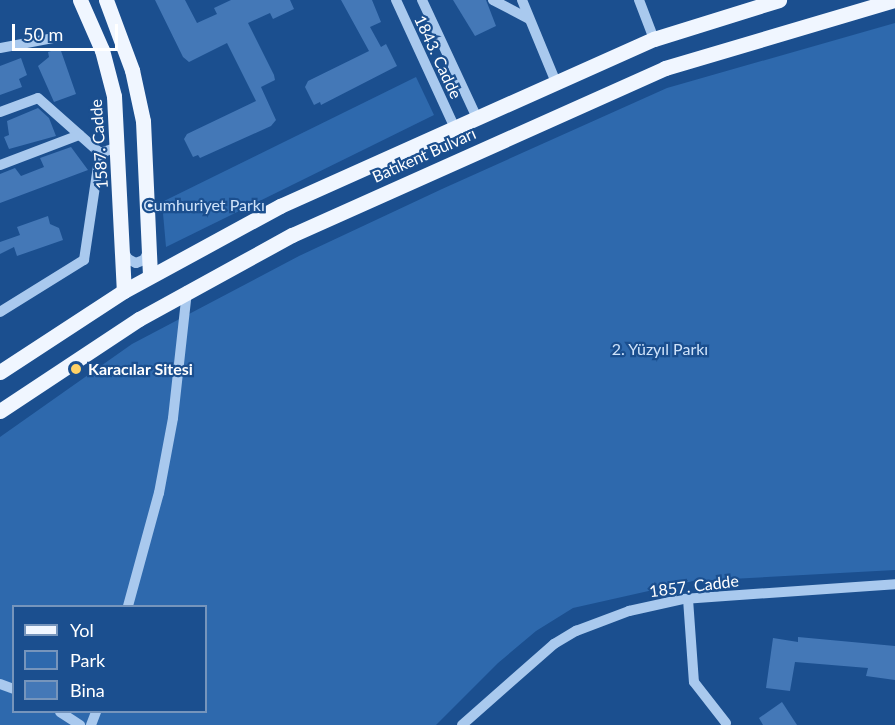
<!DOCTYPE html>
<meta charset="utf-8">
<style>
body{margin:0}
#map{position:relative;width:895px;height:725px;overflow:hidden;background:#1b4f8f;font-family:Lato,sans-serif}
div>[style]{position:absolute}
.green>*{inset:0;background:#2e69ad}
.building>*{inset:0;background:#4478b7}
.minor>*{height:10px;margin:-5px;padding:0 5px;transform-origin:5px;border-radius:5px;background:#a9c9ee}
.major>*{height:15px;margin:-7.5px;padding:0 7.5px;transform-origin:7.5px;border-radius:7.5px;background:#f0f6ff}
.dots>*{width:16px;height:16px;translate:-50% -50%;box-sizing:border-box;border:3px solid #1b4f8f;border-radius:50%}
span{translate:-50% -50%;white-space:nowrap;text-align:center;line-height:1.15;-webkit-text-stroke:4.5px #1b4f8f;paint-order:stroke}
.street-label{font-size:16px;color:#fff}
.park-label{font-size:16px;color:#cfe3fa}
.poi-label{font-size:16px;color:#fff;font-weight:700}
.left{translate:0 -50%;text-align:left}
.legend{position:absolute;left:12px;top:605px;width:195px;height:108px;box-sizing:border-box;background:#1b4f8f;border:2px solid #7695bc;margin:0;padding:8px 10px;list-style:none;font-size:18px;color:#fff}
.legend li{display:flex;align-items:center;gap:12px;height:30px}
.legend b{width:30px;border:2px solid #7695bc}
.scale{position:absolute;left:12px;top:24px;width:106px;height:27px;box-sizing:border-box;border:3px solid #fff;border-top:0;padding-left:8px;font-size:18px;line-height:21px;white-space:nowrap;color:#fff;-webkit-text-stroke:4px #1b4f8f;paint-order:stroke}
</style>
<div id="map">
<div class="green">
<i style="clip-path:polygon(evenodd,895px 23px,895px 570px,693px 581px,573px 608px,536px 631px,498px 663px,436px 725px,0 725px,0 437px,132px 344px,299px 256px,442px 189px,667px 88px,895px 23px,14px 606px,206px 606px,206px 712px,14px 712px,14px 606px)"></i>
<i style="clip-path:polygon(416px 77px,434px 115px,166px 247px,162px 202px)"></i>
</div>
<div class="building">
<i style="clip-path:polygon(155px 0,185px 0,197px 23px,217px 14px,214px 8px,231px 0,290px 0,294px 9px,273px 19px,270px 13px,248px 23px,274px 75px,275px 80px,261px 87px,276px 120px,271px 126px,200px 158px,198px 155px,193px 157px,184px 139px,187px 134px,256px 101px,227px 43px,189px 62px,183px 57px)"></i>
<i style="clip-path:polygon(341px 0,372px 0,381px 22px,370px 27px,381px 47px,386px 44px,397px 66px,321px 105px,320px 102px,314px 105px,305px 87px,308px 81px,369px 51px)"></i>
<i style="clip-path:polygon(453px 0,486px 0,496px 26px,475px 36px)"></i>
<i style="clip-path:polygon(60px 48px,76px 94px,54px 102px,38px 66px,49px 57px,48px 52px)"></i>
<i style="clip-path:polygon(21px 58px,27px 75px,19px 79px,22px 87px,0 95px,0 66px)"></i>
<i style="clip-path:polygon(38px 108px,49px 118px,56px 136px,9px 149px,4px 137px,9px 135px,7px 121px)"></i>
<i style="clip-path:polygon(71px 147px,88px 170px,0 203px,0 174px,15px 168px,21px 176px,44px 167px,40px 158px)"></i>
<i style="clip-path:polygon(48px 216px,50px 224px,59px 228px,63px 240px,17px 256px,14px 247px,0 254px,0 242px,20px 235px,17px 227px)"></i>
<i style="clip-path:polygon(798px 637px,895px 646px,895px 680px,866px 676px,868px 668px,795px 662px,790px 691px,766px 688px,773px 638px,798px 642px)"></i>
<i style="clip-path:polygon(782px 702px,797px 725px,763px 725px,759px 718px)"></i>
</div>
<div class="minor">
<i style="left:396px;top:0;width:139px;rotate:65.3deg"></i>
<i style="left:422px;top:0;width:128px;rotate:65deg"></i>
<i style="left:493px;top:0;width:41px;rotate:27.8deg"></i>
<i style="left:522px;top:0;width:87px;rotate:67.6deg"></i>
<i style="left:639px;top:0;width:42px;rotate:69deg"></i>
<i style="left:0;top:48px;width:59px;rotate:-10.7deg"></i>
<i style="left:0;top:112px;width:40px;rotate:-20.2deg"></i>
<i style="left:38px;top:98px;width:83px;rotate:41.6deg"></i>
<i style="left:0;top:165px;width:85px;rotate:-20.8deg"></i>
<i style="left:123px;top:251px;width:9px;rotate:58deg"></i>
<i style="left:128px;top:259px;width:9px;rotate:27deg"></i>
<i style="left:136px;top:263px;width:9px;rotate:-21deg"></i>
<i style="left:144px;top:260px;width:11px;rotate:-63deg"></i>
<i style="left:0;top:312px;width:99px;rotate:-31.8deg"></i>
<i style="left:84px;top:260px;width:108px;rotate:-81.5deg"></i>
<i style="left:100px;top:153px;width:20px;rotate:-18deg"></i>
<i style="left:688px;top:599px;width:83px;rotate:85.9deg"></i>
<i style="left:694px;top:682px;width:52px;rotate:52deg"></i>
<i style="left:128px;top:606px;width:117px;rotate:-74.7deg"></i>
<i style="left:159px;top:493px;width:76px;rotate:-79.4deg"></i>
<i style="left:173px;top:418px;width:128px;rotate:-83.7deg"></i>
<i style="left:0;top:684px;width:15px;rotate:20deg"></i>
<i style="left:60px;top:712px;width:24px;rotate:33deg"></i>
<i style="left:91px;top:725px;width:14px;rotate:-69deg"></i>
<i style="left:462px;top:725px;width:123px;rotate:-41.4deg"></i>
<i style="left:554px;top:644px;width:26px;rotate:-31deg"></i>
<i style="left:576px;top:631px;width:57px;rotate:-20.7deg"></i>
<i style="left:629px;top:611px;width:55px;rotate:-12.5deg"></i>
<i style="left:683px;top:599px;width:213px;rotate:-4deg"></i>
</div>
<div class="major">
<i style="left:80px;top:0;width:55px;rotate:66.3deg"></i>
<i style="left:102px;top:50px;width:48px;rotate:75.4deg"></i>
<i style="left:114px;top:96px;width:195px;rotate:87.1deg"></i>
<i style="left:106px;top:0;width:75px;rotate:69.6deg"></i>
<i style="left:132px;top:70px;width:52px;rotate:77.8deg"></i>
<i style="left:143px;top:121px;width:155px;rotate:87.4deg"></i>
<i style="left:0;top:372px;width:148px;rotate:-33.2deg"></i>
<i style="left:124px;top:291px;width:178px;rotate:-28.6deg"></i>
<i style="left:280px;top:206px;width:410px;rotate:-24.1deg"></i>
<i style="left:654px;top:39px;width:131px;rotate:-17.3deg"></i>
<i style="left:0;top:411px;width:167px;rotate:-33.5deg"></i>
<i style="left:139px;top:319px;width:175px;rotate:-28.8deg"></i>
<i style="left:292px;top:235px;width:409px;rotate:-24.1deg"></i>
<i style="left:665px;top:68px;width:240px;rotate:-16.5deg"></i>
</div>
<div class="dots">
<i style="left:76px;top:369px;background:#ffd166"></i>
</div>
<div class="street-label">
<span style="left:438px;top:57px;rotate:65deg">1843. Cadde</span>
<span style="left:99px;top:144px;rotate:-94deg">1587. Cadde</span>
<span style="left:424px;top:155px;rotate:-24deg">Batıkent Bulvarı</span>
<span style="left:694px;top:586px;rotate:-7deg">1857. Cadde</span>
</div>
<div class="park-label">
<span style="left:204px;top:205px">Cumhuriyet Parkı</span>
<span style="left:660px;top:349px">2. Yüzyıl Parkı</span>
</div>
<div class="poi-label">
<span class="left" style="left:88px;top:369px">Karacılar Sitesi</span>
</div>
<ul class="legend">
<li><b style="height:8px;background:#f0f6ff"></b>Yol</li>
<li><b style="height:16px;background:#2e69ad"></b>Park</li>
<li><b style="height:16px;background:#4478b7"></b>Bina</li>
</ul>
<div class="scale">50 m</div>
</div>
